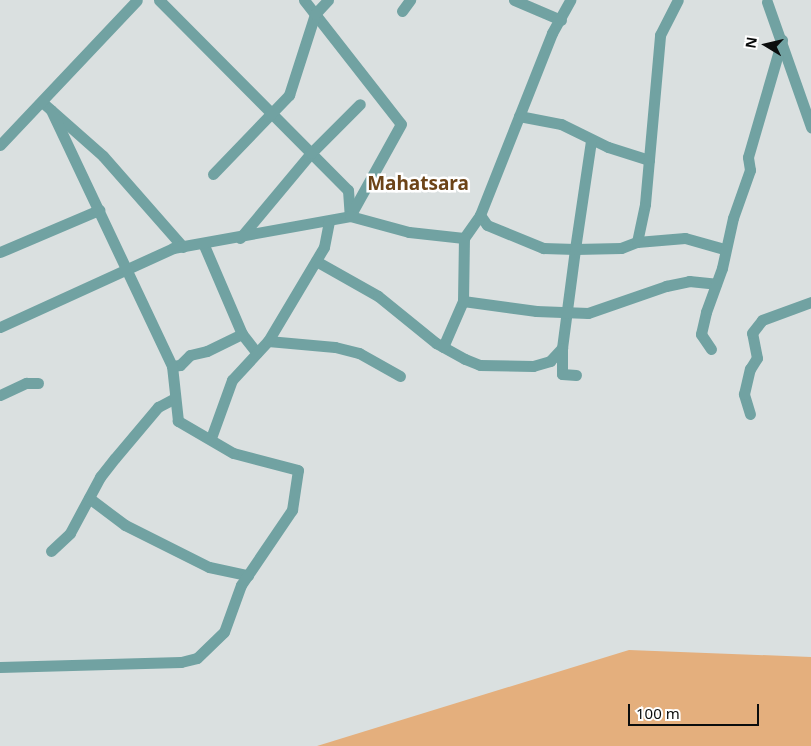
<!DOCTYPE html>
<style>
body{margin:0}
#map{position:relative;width:811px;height:746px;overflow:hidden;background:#dae0e0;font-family:"Noto Sans",sans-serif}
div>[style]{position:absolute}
.green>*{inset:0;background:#e4af7d}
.minor>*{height:11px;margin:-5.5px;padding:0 5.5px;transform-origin:5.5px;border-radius:5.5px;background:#71a2a2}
span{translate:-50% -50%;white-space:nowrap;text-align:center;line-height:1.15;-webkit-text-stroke:5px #fff;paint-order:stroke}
.district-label{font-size:19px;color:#6c4418;font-weight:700}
.north{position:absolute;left:741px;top:20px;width:50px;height:50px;-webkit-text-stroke:4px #fff;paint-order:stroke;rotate:279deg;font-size:14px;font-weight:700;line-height:20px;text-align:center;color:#0b0d0d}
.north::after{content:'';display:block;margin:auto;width:18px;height:22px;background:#0b0d0d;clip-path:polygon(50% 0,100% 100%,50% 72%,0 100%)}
.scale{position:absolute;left:628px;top:704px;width:131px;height:22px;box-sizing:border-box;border:2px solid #0b0d0d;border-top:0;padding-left:6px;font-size:15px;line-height:18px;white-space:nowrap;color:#0b0d0d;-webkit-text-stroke:4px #fff;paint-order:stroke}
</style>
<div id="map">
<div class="green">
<i style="clip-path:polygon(629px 650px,811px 657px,811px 746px,317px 746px)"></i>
</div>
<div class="minor">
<i style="left:159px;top:0;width:268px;rotate:45.2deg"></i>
<i style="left:348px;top:190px;width:26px;rotate:86deg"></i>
<i style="left:304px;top:0;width:157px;rotate:52deg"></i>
<i style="left:401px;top:124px;width:105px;rotate:119deg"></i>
<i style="left:514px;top:0;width:51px;rotate:23.1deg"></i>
<i style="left:767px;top:2px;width:133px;rotate:70.6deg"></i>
<i style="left:402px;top:11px;width:14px;rotate:-54deg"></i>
<i style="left:42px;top:102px;width:81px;rotate:41.5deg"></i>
<i style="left:103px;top:156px;width:121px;rotate:48.7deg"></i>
<i style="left:519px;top:116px;width:43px;rotate:10.8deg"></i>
<i style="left:561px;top:124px;width:52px;rotate:26.1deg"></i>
<i style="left:608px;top:147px;width:43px;rotate:17.6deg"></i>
<i style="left:0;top:145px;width:199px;rotate:-46.6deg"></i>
<i style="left:213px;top:174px;width:110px;rotate:-46.1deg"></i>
<i style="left:289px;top:95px;width:85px;rotate:-72.2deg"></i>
<i style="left:315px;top:14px;width:19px;rotate:-47deg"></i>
<i style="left:480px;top:215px;width:12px;rotate:55deg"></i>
<i style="left:487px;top:225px;width:61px;rotate:22.3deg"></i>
<i style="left:543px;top:248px;width:32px;rotate:2deg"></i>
<i style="left:575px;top:249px;width:110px;rotate:-81.6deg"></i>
<i style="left:240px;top:238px;width:111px;rotate:-50.1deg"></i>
<i style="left:311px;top:153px;width:69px;rotate:-45deg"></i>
<i style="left:637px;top:242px;width:39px;rotate:-78deg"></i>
<i style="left:645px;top:204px;width:170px;rotate:-84.9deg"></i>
<i style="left:660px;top:35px;width:39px;rotate:-63deg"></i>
<i style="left:203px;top:243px;width:99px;rotate:66.8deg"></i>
<i style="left:242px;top:334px;width:24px;rotate:52deg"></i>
<i style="left:0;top:252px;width:108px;rotate:-23deg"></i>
<i style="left:316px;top:261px;width:71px;rotate:29.4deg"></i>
<i style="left:378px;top:296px;width:75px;rotate:39deg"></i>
<i style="left:436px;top:343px;width:33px;rotate:29deg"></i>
<i style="left:465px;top:359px;width:16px;rotate:22deg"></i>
<i style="left:480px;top:365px;width:53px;rotate:1.1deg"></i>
<i style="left:533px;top:366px;width:18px;rotate:-16deg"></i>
<i style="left:550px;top:361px;width:18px;rotate:-47deg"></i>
<i style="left:562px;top:348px;width:100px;rotate:-82.5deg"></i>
<i style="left:575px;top:249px;width:46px;rotate:-1.2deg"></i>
<i style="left:621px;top:248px;width:17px;rotate:-21deg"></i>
<i style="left:637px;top:242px;width:48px;rotate:-4.8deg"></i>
<i style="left:685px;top:238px;width:41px;rotate:15.8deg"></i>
<i style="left:463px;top:301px;width:74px;rotate:7.8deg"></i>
<i style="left:536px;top:311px;width:52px;rotate:2.2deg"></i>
<i style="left:588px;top:313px;width:83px;rotate:-19.1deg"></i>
<i style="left:666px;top:286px;width:24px;rotate:-12deg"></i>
<i style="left:689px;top:281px;width:27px;rotate:6deg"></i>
<i style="left:0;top:327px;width:190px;rotate:-24.5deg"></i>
<i style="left:173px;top:248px;width:180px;rotate:-10.2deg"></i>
<i style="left:350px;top:216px;width:61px;rotate:15.2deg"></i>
<i style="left:409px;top:232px;width:55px;rotate:6.2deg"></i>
<i style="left:464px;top:238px;width:28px;rotate:-55deg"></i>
<i style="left:480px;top:215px;width:196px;rotate:-68.4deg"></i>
<i style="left:552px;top:33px;width:38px;rotate:-61deg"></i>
<i style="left:268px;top:341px;width:67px;rotate:5.1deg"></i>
<i style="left:335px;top:347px;width:25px;rotate:14deg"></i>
<i style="left:359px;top:353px;width:47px;rotate:29.3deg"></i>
<i style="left:443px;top:347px;width:50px;rotate:-66.5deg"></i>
<i style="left:463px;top:301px;width:63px;rotate:-89.1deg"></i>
<i style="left:562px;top:348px;width:26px;rotate:90deg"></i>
<i style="left:562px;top:374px;width:14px;rotate:4deg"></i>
<i style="left:711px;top:349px;width:18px;rotate:-124deg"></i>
<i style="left:701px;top:334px;width:23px;rotate:-77deg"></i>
<i style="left:706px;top:312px;width:47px;rotate:-70deg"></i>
<i style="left:722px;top:268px;width:51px;rotate:-77.6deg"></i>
<i style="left:733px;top:218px;width:51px;rotate:-70.5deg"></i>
<i style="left:750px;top:170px;width:13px;rotate:-99deg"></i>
<i style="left:748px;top:157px;width:122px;rotate:-73.8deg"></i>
<i style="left:172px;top:366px;width:8px;rotate:-7deg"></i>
<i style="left:180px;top:365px;width:14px;rotate:-45deg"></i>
<i style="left:190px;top:355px;width:17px;rotate:-13deg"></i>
<i style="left:207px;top:351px;width:39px;rotate:-26deg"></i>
<i style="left:0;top:395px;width:29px;rotate:-25deg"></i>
<i style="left:26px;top:383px;width:12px"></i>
<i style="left:750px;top:414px;width:21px;rotate:-107deg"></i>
<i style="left:744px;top:394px;width:26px;rotate:-77deg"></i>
<i style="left:750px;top:369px;width:13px;rotate:-58deg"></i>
<i style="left:757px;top:358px;width:25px;rotate:-101deg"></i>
<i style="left:752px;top:333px;width:16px;rotate:-52deg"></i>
<i style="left:762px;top:320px;width:52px;rotate:-20.2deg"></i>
<i style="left:211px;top:438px;width:62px;rotate:-70.1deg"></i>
<i style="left:232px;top:380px;width:53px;rotate:-47.3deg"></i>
<i style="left:268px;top:341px;width:109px;rotate:-59.2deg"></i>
<i style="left:324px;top:247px;width:26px;rotate:-79deg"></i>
<i style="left:89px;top:498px;width:45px;rotate:36.9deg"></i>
<i style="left:125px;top:525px;width:94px;rotate:26.6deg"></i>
<i style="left:209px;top:567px;width:40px;rotate:12deg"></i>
<i style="left:51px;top:551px;width:26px;rotate:-43deg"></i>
<i style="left:70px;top:533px;width:64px;rotate:-61.8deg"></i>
<i style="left:100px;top:477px;width:24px;rotate:-52deg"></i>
<i style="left:115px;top:458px;width:67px;rotate:-49.9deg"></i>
<i style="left:158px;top:407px;width:17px;rotate:-28deg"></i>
<i style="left:0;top:667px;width:181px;rotate:-1.6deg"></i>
<i style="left:181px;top:662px;width:16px;rotate:-14deg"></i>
<i style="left:197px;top:658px;width:37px;rotate:-44deg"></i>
<i style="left:224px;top:632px;width:50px;rotate:-70.1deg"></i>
<i style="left:241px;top:585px;width:91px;rotate:-55.8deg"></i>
<i style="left:292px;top:510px;width:40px;rotate:-81.5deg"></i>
<i style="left:298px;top:470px;width:67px;rotate:-165.3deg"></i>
<i style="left:233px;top:453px;width:64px;rotate:-149.8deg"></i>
<i style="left:178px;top:421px;width:55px;rotate:-96.2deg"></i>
<i style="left:172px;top:366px;width:283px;rotate:-115.3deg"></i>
</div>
<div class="district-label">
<span style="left:418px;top:184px">Mahatsara</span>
</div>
<div class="north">N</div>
<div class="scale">100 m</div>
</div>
